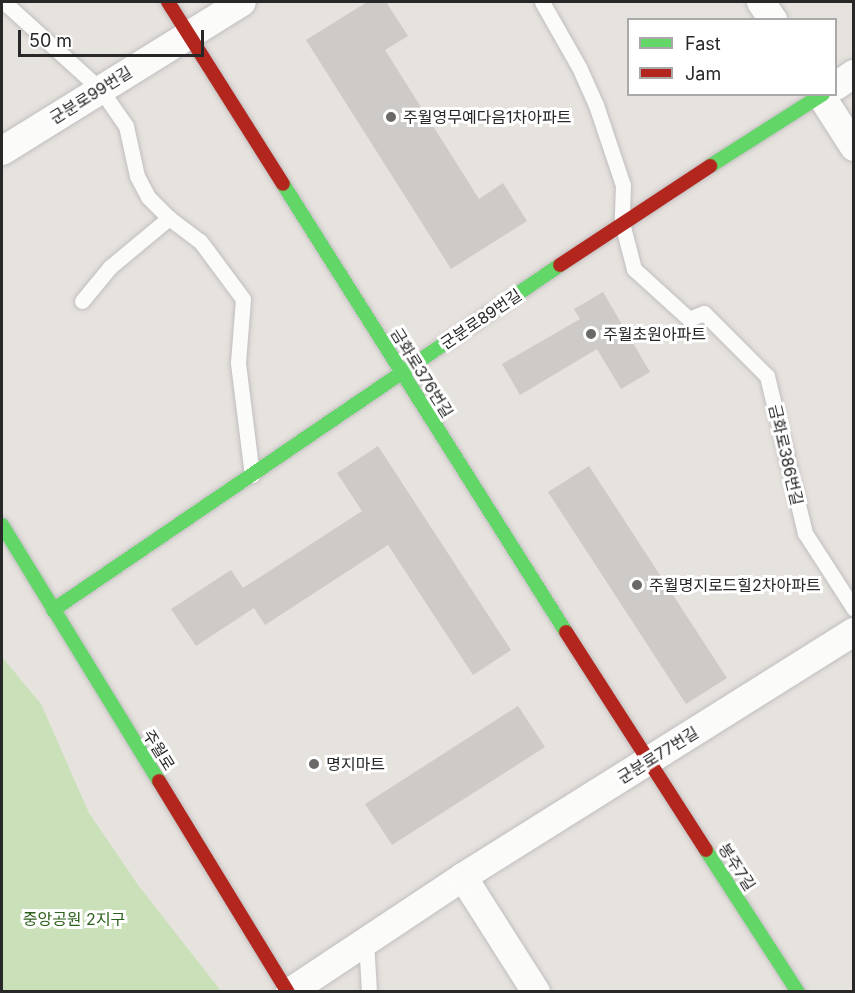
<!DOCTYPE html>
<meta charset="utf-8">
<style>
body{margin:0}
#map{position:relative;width:855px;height:993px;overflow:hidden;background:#e6e2de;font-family:Inter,"Noto Sans KR",sans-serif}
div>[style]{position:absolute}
.green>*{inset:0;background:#c9e0b8}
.building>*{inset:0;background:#cdcac8}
.roads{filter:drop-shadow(0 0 2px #c0bebf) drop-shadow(0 0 2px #c0bebf)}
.lane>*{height:15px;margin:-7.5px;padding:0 7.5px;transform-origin:7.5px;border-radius:7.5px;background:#fbfbfa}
.street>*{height:28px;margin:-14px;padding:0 14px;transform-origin:14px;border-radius:14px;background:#fbfbfa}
.fast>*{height:14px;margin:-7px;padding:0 7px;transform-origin:7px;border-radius:7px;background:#63d668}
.jam>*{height:14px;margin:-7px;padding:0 7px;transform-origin:7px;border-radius:7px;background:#b3261e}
.dots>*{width:16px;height:16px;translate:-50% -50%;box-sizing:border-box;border:3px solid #fff;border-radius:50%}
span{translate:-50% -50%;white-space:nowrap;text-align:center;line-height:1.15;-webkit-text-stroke:6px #fff;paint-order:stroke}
.street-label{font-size:16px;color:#282828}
.poi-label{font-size:16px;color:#282828}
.left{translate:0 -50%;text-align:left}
.park-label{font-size:16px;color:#2d601c}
.frame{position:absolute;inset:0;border:3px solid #282828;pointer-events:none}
.legend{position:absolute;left:627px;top:18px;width:210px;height:78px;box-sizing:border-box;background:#fff;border:2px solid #a9a9a9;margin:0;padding:8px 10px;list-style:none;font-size:18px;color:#282828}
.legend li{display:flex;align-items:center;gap:12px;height:30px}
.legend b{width:30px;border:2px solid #a9a9a9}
.scale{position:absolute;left:18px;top:30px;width:186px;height:27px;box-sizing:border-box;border:3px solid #282828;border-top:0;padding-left:8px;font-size:18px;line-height:21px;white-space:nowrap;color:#282828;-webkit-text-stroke:4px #fff;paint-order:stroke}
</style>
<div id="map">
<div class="green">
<i style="clip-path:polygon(2px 657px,41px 704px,89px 813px,138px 885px,221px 991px,2px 991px)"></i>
</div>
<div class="building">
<i style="clip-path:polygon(367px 2px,386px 2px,408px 36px,385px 50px,479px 199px,503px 183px,527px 221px,451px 269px,306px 40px)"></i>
<i style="clip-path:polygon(603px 292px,650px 372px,621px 389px,597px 349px,520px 395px,502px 364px,580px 319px,574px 309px)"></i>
<i style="clip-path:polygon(378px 446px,511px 650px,473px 675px,388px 545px,265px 625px,254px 608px,196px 646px,171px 609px,231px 570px,243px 588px,362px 511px,337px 473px)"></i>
<i style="clip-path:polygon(589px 466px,727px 678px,686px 704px,548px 492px)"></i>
<i style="clip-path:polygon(518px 706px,545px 747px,392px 845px,365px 804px)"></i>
</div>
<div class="roads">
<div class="lane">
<i style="left:4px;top:2px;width:131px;rotate:42.2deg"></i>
<i style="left:101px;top:90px;width:44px;rotate:55.2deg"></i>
<i style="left:126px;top:126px;width:51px;rotate:77.6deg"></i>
<i style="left:137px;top:176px;width:24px;rotate:62deg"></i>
<i style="left:148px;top:197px;width:30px;rotate:45deg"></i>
<i style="left:169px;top:218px;width:39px;rotate:37deg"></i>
<i style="left:200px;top:241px;width:72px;rotate:53.4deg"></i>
<i style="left:243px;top:299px;width:64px;rotate:94.5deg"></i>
<i style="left:238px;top:363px;width:113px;rotate:82.9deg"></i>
<i style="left:542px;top:2px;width:75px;rotate:60.4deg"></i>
<i style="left:579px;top:67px;width:42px;rotate:65.9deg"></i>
<i style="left:596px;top:105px;width:84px;rotate:71.4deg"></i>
<i style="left:623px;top:185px;width:38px;rotate:92deg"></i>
<i style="left:622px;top:223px;width:48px;rotate:75.4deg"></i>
<i style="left:634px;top:269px;width:74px;rotate:42.3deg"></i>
<i style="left:689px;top:319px;width:16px;rotate:-22deg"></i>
<i style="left:704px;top:313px;width:89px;rotate:45deg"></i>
<i style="left:767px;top:376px;width:162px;rotate:76.4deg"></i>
<i style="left:805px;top:533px;width:90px;rotate:57.2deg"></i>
<i style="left:82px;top:301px;width:44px;rotate:-50.5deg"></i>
<i style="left:110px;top:267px;width:77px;rotate:-39.7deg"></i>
<i style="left:366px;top:941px;width:51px;rotate:86.6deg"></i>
</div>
<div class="street">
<i style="left:761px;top:2px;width:22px;rotate:56deg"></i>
<i style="left:836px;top:86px;width:22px;rotate:-34deg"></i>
<i style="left:820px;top:94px;width:63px;rotate:57.3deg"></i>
<i style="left:2px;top:151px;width:282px;rotate:-31.8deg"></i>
<i style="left:463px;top:877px;width:136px;rotate:57.6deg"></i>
<i style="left:290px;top:992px;width:208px;rotate:-33.6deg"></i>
<i style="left:463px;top:877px;width:461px;rotate:-32.1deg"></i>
</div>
<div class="fast">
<i style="left:710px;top:166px;width:134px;rotate:-32.5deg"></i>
<i style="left:283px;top:184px;width:530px;rotate:57.72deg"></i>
<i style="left:2px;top:525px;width:300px;rotate:58.5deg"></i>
<i style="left:53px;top:610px;width:613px;rotate:-34.23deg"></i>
<i style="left:706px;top:850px;width:169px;rotate:57.1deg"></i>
</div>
<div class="jam">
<i style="left:168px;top:2px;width:215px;rotate:57.7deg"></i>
<i style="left:560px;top:265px;width:180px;rotate:-33.4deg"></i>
<i style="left:566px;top:632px;width:259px;rotate:57.3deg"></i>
<i style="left:159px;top:781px;width:247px;rotate:58.6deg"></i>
</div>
</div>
<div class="dots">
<i style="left:391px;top:117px;background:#6a6968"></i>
<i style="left:591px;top:334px;background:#6a6968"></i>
<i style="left:637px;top:585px;background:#6a6968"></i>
<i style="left:314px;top:764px;background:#6a6968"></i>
</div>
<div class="street-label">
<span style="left:91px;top:95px;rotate:-32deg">군분로99번길</span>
<span style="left:481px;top:319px;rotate:-34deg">군분로89번길</span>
<span style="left:422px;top:373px;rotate:58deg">금화로376번길</span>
<span style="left:786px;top:455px;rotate:77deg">금화로386번길</span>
<span style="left:159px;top:750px;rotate:58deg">주월로</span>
<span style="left:658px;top:755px;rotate:-32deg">군분로77번길</span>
<span style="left:737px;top:867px;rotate:57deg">봉주7길</span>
</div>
<div class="poi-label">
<span class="left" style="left:403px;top:117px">주월영무예다음1차아파트</span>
<span class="left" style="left:603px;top:334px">주월초원아파트</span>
<span class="left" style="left:649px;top:585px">주월명지로드힐2차아파트</span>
<span class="left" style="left:326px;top:764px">명지마트</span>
</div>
<div class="park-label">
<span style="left:74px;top:919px">중앙공원 2지구</span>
</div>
<div class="frame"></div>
<ul class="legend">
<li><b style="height:8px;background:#63d668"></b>Fast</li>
<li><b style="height:8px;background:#b3261e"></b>Jam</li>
</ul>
<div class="scale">50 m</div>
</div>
